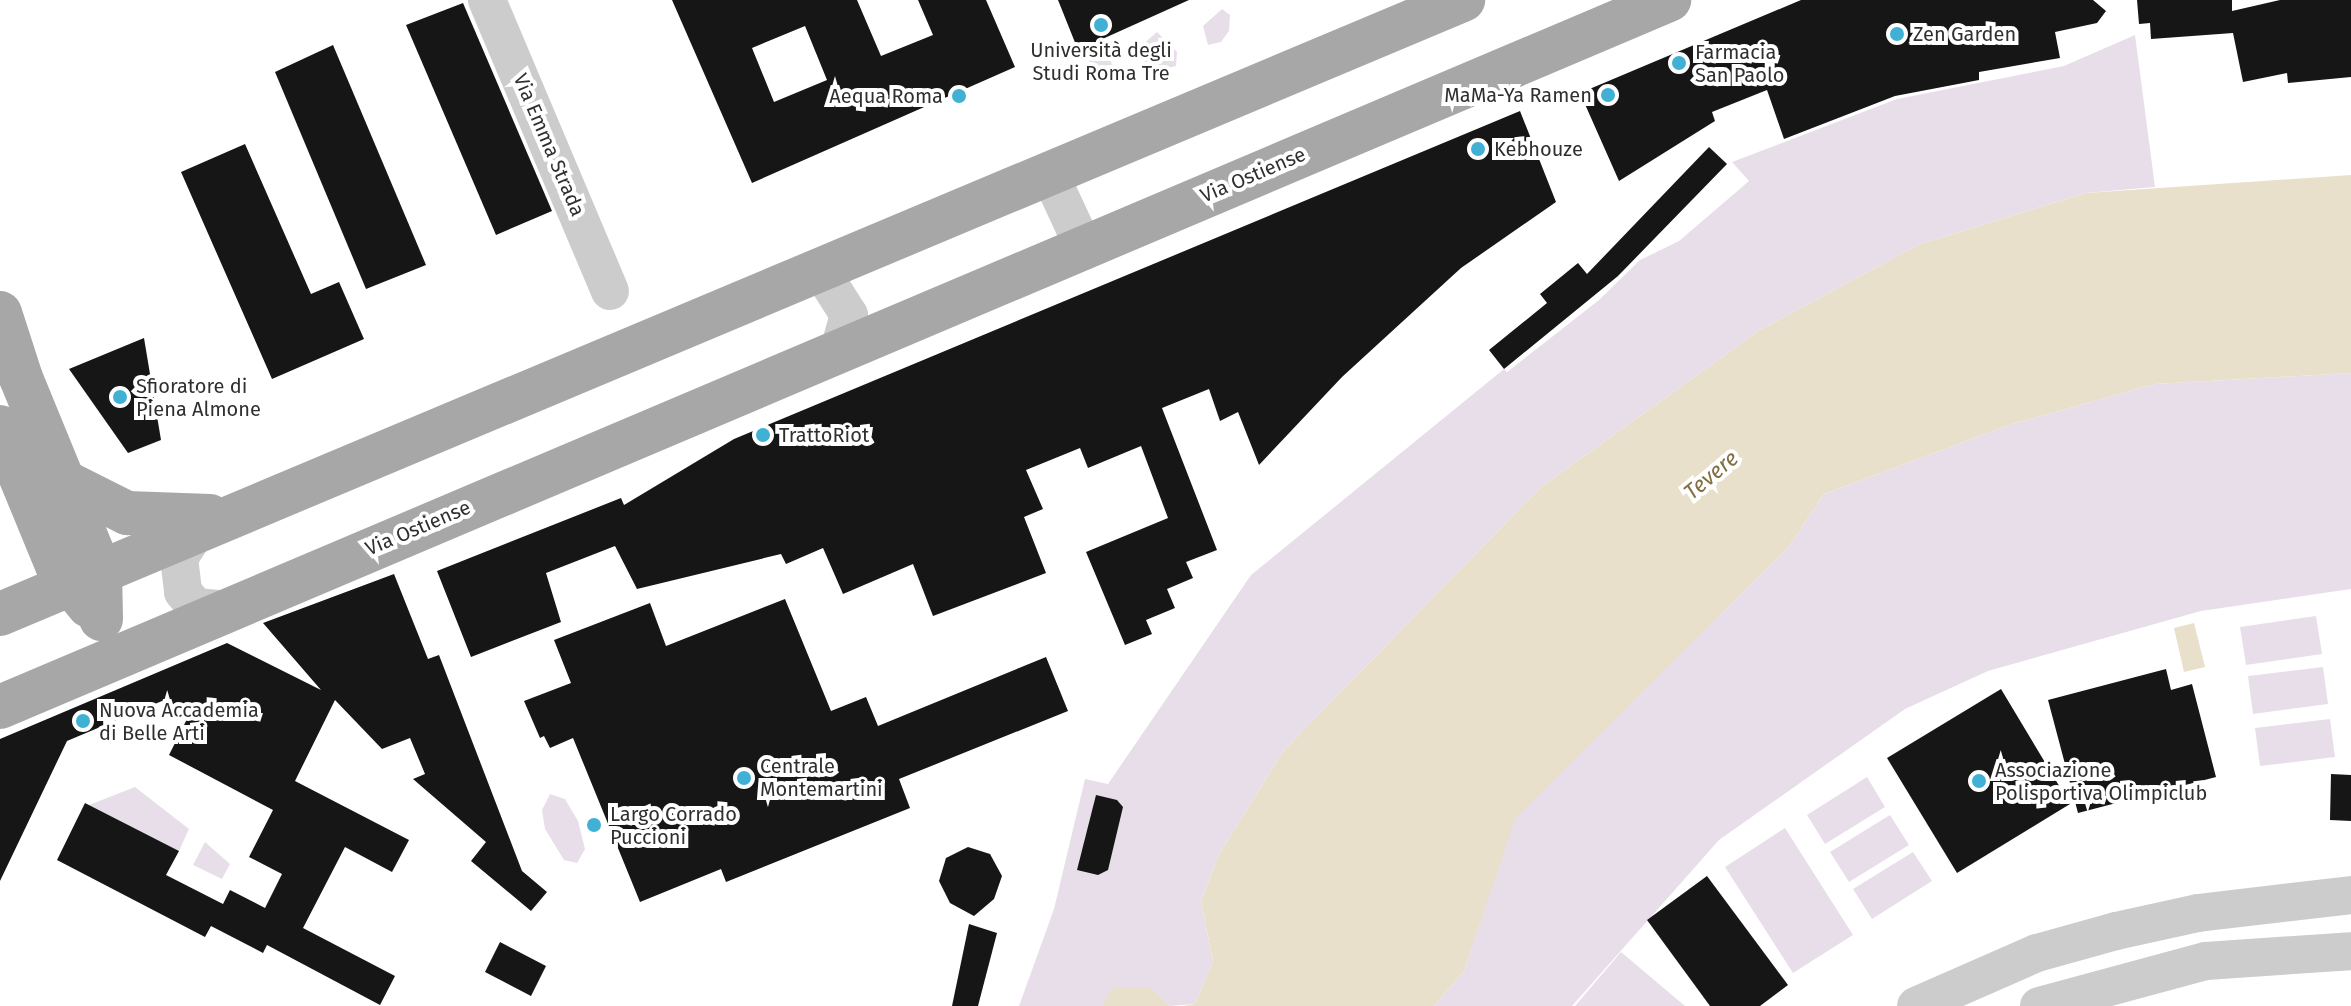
<!DOCTYPE html>
<meta charset="utf-8">
<style>
body{margin:0}
#map{position:relative;width:2351px;height:1006px;overflow:hidden;background:#fff;font-family:"Fira Sans",sans-serif}
div>[style]{position:absolute}
.green>*{inset:0;background:#e8deea}
.water>*{inset:0;background:#e9e0cb}
.building>*{inset:0;background:#161616}
.minor>*{height:38px;margin:-19px;padding:0 19px;transform-origin:19px;border-radius:19px;background:#ccc}
.major>*{height:44px;margin:-22px;padding:0 22px;transform-origin:22px;border-radius:22px;background:#a7a7a7}
.dots>*{width:22px;height:22px;translate:-50% -50%;box-sizing:border-box;border:4px solid #fff;border-radius:50%}
span{translate:-50% -50%;white-space:nowrap;text-align:center;line-height:1.15;-webkit-text-stroke:8px #fff;paint-order:stroke}
.poi-label{font-size:20px;color:#2f2f2f}
.left{translate:0 -50%;text-align:left}
.right{translate:-100% -50%;text-align:right}
.street-label{font-size:20px;color:#2f2f2f}
.water-label{font-size:22px;color:#837041;font-style:italic}
</style>
<div id="map">
<div class="green">
<i style="clip-path:polygon(1222px 9px,1230px 15px,1229px 31px,1221px 42px,1208px 45px,1203px 26px)"></i>
<i style="clip-path:polygon(1157px 32px,1177px 52px,1176px 66px,1165px 69px,1145px 62px,1140px 47px)"></i>
<i style="clip-path:polygon(2135px 35px,2155px 187px,2086px 193px,1918px 245px,1760px 330px,1541px 487px,1284px 750px,1218px 856px,1201px 902px,1213px 961px,1195px 1004px,1170px 1006px,1150px 988px,1114px 988px,1102px 1006px,1019px 1006px,1054px 909px,1085px 779px,1108px 784px,1251px 575px,1504px 369px,1507px 372px,1599px 300px,1640px 260px,1679px 241px,1749px 181px,1732px 162px,1897px 99px,2064px 66px)"></i>
<i style="clip-path:polygon(1094px 57px,1111px 61px,1116px 81px,1095px 73px,1088px 62px)"></i>
<i style="clip-path:polygon(2351px 373px,2351px 589px,2201px 611px,1988px 671px,1905px 709px,1719px 840px,1572px 1006px,1434px 1006px,1464px 971px,1514px 819px,1790px 545px,1824px 494px,2012px 424px,2155px 384px)"></i>
<i style="clip-path:polygon(2316px 616px,2322px 654px,2246px 665px,2240px 627px)"></i>
<i style="clip-path:polygon(2323px 667px,2328px 704px,2253px 714px,2248px 676px)"></i>
<i style="clip-path:polygon(2330px 719px,2335px 757px,2260px 766px,2255px 728px)"></i>
<i style="clip-path:polygon(1867px 777px,1885px 807px,1825px 844px,1807px 815px)"></i>
<i style="clip-path:polygon(135px 787px,189px 829px,179px 851px,89px 805px)"></i>
<i style="clip-path:polygon(550px 794px,565px 799px,578px 821px,585px 849px,577px 863px,564px 860px,545px 829px,542px 810px)"></i>
<i style="clip-path:polygon(1890px 815px,1909px 845px,1849px 882px,1830px 852px)"></i>
<i style="clip-path:polygon(1785px 828px,1853px 935px,1793px 973px,1725px 867px)"></i>
<i style="clip-path:polygon(205px 842px,230px 864px,222px 879px,193px 865px)"></i>
<i style="clip-path:polygon(1913px 852px,1932px 881px,1872px 919px,1853px 889px)"></i>
<i style="clip-path:polygon(1621px 952px,1685px 1006px,1575px 1006px)"></i>
</div>
<div class="water">
<i style="clip-path:polygon(2351px 175px,2351px 373px,2155px 384px,2012px 424px,1824px 494px,1790px 545px,1515px 819px,1464px 971px,1434px 1006px,1183px 1006px,1195px 1004px,1213px 961px,1201px 902px,1218px 856px,1284px 750px,1541px 487px,1760px 330px,1918px 245px,2086px 193px)"></i>
<i style="clip-path:polygon(2194px 623px,2205px 667px,2184px 672px,2174px 628px)"></i>
<i style="clip-path:polygon(1113px 988px,1151px 988px,1170px 1006px,1102px 1006px)"></i>
</div>
<div class="building">
<i style="clip-path:polygon(evenodd,672px 0,857px 0,881px 56px,933px 35px,918px 0,986px 0,1015px 67px,752px 183px,672px 0,805px 26px,827px 80px,774px 102px,752px 48px,805px 26px)"></i>
<i style="clip-path:polygon(1058px 0,1189px 0,1078px 50px)"></i>
<i style="clip-path:polygon(1801px 0,2093px 0,2106px 11px,2097px 23px,2055px 32px,2060px 58px,1979px 72px,1979px 80px,1895px 96px,1784px 139px,1767px 90px,1712px 112px,1715px 121px,1619px 181px,1580px 93px)"></i>
<i style="clip-path:polygon(2137px 0,2232px 0,2232px 11px,2280px 0,2351px 0,2351px 77px,2288px 83px,2287px 73px,2243px 82px,2233px 33px,2151px 39px,2150px 23px,2139px 24px)"></i>
<i style="clip-path:polygon(463px 3px,552px 211px,496px 235px,406px 25px)"></i>
<i style="clip-path:polygon(333px 45px,426px 265px,366px 289px,275px 72px)"></i>
<i style="clip-path:polygon(1520px 111px,1556px 202px,1461px 268px,1342px 377px,1259px 465px,1238px 412px,1220px 421px,1209px 389px,1162px 408px,1217px 550px,1186px 562px,1193px 578px,1167px 589px,1175px 608px,1146px 620px,1152px 634px,1125px 645px,1086px 552px,1168px 518px,1141px 446px,1088px 468px,1080px 448px,1026px 470px,1043px 509px,1024px 517px,1046px 573px,933px 616px,913px 564px,843px 594px,823px 548px,786px 564px,781px 554px,637px 589px,615px 546px,546px 573px,561px 622px,471px 657px,437px 571px,621px 498px,624px 505px,734px 439px)"></i>
<i style="clip-path:polygon(245px 144px,311px 294px,339px 282px,364px 339px,272px 379px,181px 172px)"></i>
<i style="clip-path:polygon(1709px 147px,1727px 164px,1618px 276px,1504px 369px,1489px 350px,1547px 303px,1540px 294px,1578px 263px,1587px 274px)"></i>
<i style="clip-path:polygon(144px 338px,161px 440px,128px 453px,69px 369px)"></i>
<i style="clip-path:polygon(394px 574px,428px 659px,439px 655px,522px 871px,547px 892px,531px 911px,471px 861px,486px 842px,413px 779px,425px 774px,410px 738px,382px 749px,335px 700px,295px 781px,409px 840px,392px 872px,345px 847px,303px 928px,395px 976px,380px 1005px,267px 945px,263px 953px,211px 926px,205px 937px,57px 860px,85px 803px,179px 851px,166px 875px,223px 904px,230px 890px,265px 908px,282px 874px,249px 857px,273px 810px,169px 755px,189px 715px,162px 701px,67px 741px,0 881px,0 739px,227px 643px,321px 690px,263px 623px)"></i>
<i style="clip-path:polygon(785px 599px,831px 711px,866px 697px,878px 726px,1046px 657px,1068px 711px,899px 779px,910px 808px,726px 882px,721px 869px,640px 902px,573px 738px,550px 748px,544px 736px,540px 738px,524px 701px,571px 683px,554px 640px,650px 603px,666px 646px)"></i>
<i style="clip-path:polygon(2166px 669px,2171px 690px,2192px 684px,2216px 777px,2078px 813px,2048px 700px)"></i>
<i style="clip-path:polygon(2001px 689px,2070px 804px,1957px 873px,1887px 758px)"></i>
<i style="clip-path:polygon(2331px 774px,2351px 775px,2351px 821px,2330px 820px)"></i>
<i style="clip-path:polygon(1096px 795px,1117px 800px,1123px 807px,1108px 870px,1098px 875px,1077px 870px)"></i>
<i style="clip-path:polygon(968px 847px,990px 854px,1002px 876px,994px 899px,974px 916px,950px 903px,939px 881px,946px 858px)"></i>
<i style="clip-path:polygon(1707px 876px,1788px 985px,1760px 1006px,1710px 1006px,1647px 920px)"></i>
<i style="clip-path:polygon(969px 924px,997px 933px,978px 1006px,952px 1006px)"></i>
<i style="clip-path:polygon(500px 942px,546px 966px,531px 996px,485px 972px)"></i>
</div>
<div class="minor">
<i style="left:487px;top:0;width:316px;rotate:67.1deg"></i>
<i style="left:1051px;top:177px;width:78px;rotate:65.1deg"></i>
<i style="left:821px;top:271px;width:52px;rotate:57.5deg"></i>
<i style="left:849px;top:315px;width:40px;rotate:106deg"></i>
<i style="left:196px;top:532px;width:31px;rotate:123deg"></i>
<i style="left:179px;top:558px;width:34px;rotate:83deg"></i>
<i style="left:183px;top:592px;width:20px;rotate:49deg"></i>
<i style="left:196px;top:607px;width:33px;rotate:5deg"></i>
<i style="left:1916px;top:1006px;width:132px;rotate:-23.7deg"></i>
<i style="left:2037px;top:953px;width:82px;rotate:-15.6deg"></i>
<i style="left:2116px;top:931px;width:84px;rotate:-12.4deg"></i>
<i style="left:2198px;top:913px;width:154px;rotate:-6.7deg"></i>
<i style="left:2039px;top:1006px;width:173px;rotate:-15.1deg"></i>
<i style="left:2206px;top:961px;width:145px;rotate:-3.9deg"></i>
</div>
<div class="major">
<i style="left:0;top:313px;width:68px;rotate:72.1deg"></i>
<i style="left:21px;top:378px;width:209px;rotate:67.7deg"></i>
<i style="left:100px;top:571px;width:48px;rotate:88.8deg"></i>
<i style="left:0;top:427px;width:152px;rotate:67.6deg"></i>
<i style="left:58px;top:568px;width:49px;rotate:50.8deg"></i>
<i style="left:61px;top:480px;width:74px;rotate:26.6deg"></i>
<i style="left:127px;top:513px;width:83px;rotate:2.1deg"></i>
<i style="left:0;top:614px;width:1587px;rotate:-22.77deg"></i>
<i style="left:0;top:707px;width:1813px;rotate:-22.96deg"></i>
</div>
<div class="dots">
<i style="left:1101px;top:25px;background:#41b0d5"></i>
<i style="left:1897px;top:34px;background:#41b0d5"></i>
<i style="left:1679px;top:63px;background:#41b0d5"></i>
<i style="left:1608px;top:95px;background:#41b0d5"></i>
<i style="left:959px;top:96px;background:#41b0d5"></i>
<i style="left:1478px;top:149px;background:#41b0d5"></i>
<i style="left:120px;top:397px;background:#41b0d5"></i>
<i style="left:763px;top:435px;background:#41b0d5"></i>
<i style="left:83px;top:721px;background:#41b0d5"></i>
<i style="left:744px;top:778px;background:#41b0d5"></i>
<i style="left:1979px;top:781px;background:#41b0d5"></i>
<i style="left:594px;top:825px;background:#41b0d5"></i>
</div>
<div class="poi-label">
<span class="left" style="left:1913px;top:34px">Zen Garden</span>
<span style="left:1101px;top:62px">Università degli<br>Studi Roma Tre</span>
<span class="left" style="left:1695px;top:64px">Farmacia<br>San Paolo</span>
<span class="right" style="left:1592px;top:95px">MaMa-Ya Ramen</span>
<span class="right" style="left:943px;top:96px">Aequa Roma</span>
<span class="left" style="left:1494px;top:149px">Kebhouze</span>
<span class="left" style="left:136px;top:398px">Sfioratore di<br>Piena Almone</span>
<span class="left" style="left:779px;top:435px">TrattoRiot</span>
<span class="left" style="left:99px;top:722px">Nuova Accademia<br>di Belle Arti</span>
<span class="left" style="left:760px;top:778px">Centrale<br>Montemartini</span>
<span class="left" style="left:1995px;top:782px">Associazione<br>Polisportiva Olimpiclub</span>
<span class="left" style="left:610px;top:826px">Largo Corrado<br>Puccioni</span>
</div>
<div class="street-label">
<span style="left:549px;top:145px;rotate:67deg">Via Emma Strada</span>
<span style="left:1253px;top:175px;rotate:-23deg">Via Ostiense</span>
<span style="left:418px;top:528px;rotate:-23deg">Via Ostiense</span>
</div>
<div class="water-label">
<span style="left:1711px;top:475px;rotate:-40deg">Tevere</span>
</div>
</div>
